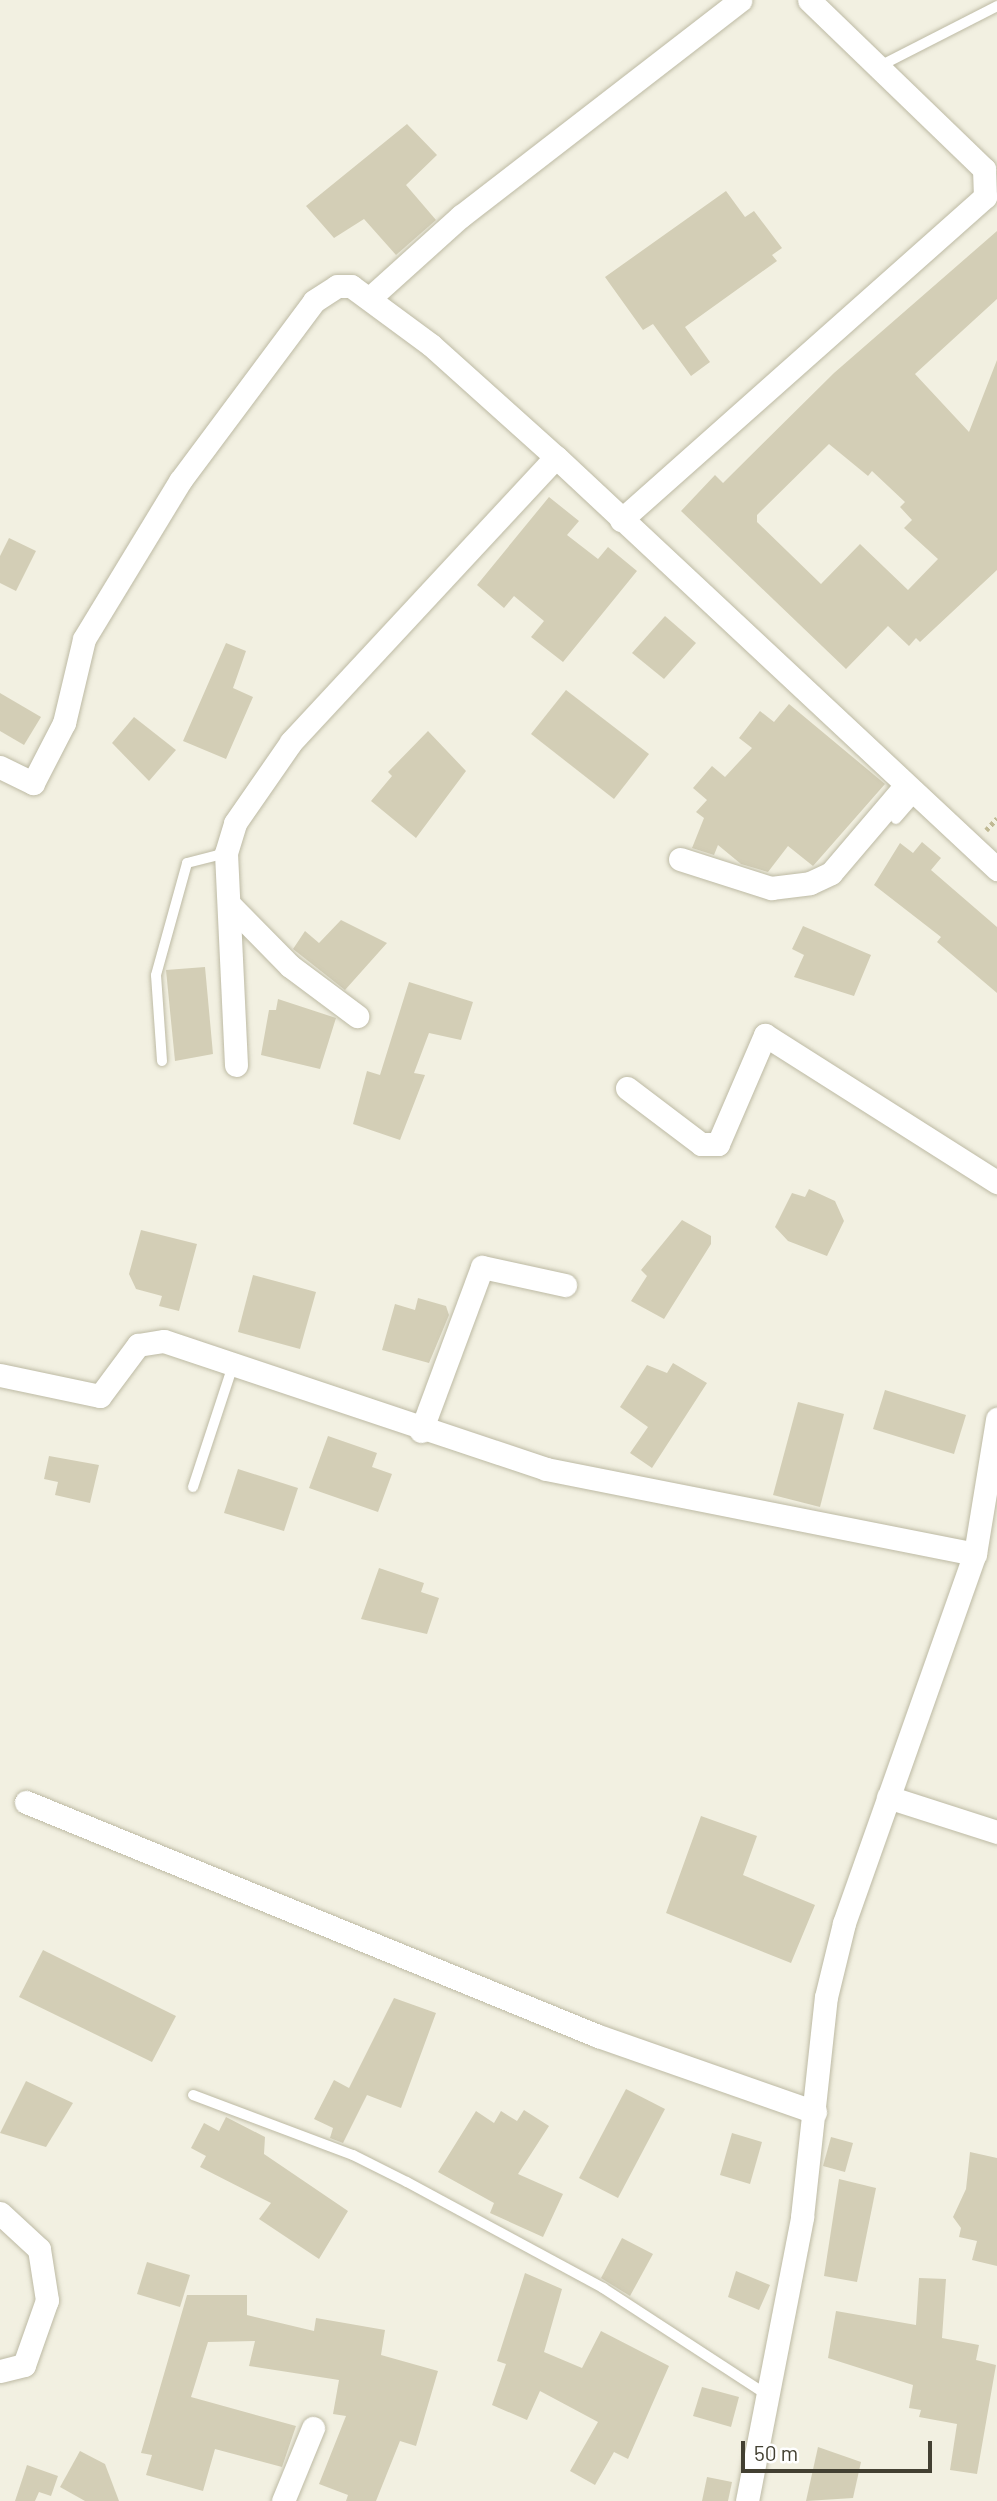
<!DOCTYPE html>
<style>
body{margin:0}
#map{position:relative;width:997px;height:2501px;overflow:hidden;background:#f2f0e1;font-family:Barlow,sans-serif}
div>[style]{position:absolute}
.building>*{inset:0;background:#d3ceb6}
.path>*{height:4.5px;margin-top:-2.25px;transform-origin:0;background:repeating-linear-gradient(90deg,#c0b994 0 3.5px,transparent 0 7px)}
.roads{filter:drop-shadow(0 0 2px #bdbaa4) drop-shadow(0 0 2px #bdbaa4)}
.lane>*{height:10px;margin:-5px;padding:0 5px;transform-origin:5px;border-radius:5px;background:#fff}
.street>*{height:23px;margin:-11.5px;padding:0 11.5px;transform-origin:11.5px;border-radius:11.5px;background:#fff}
span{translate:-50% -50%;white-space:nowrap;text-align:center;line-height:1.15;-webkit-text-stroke:6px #fff;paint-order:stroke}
.scale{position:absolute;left:741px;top:2441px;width:191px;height:32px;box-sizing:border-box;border:4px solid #434032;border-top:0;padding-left:9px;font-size:21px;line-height:24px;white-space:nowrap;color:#434032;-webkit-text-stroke:5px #fff;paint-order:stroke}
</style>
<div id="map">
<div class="building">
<i style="clip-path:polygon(407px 124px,437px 155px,406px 185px,436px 220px,396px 255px,364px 219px,334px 238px,306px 206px)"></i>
<i style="clip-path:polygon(726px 191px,745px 217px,754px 211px,782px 248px,772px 255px,777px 261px,685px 327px,710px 362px,691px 376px,653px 324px,643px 330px,605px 277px)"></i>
<i style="clip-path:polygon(evenodd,997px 231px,997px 299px,915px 374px,969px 432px,997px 360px,997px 570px,920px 642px,916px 638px,909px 646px,888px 626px,846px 669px,681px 511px,715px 475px,723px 483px,834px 373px,997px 231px,829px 444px,868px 476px,872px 471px,905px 502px,900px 507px,912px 520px,904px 528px,938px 559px,908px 590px,860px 544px,821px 584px,757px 522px,757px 515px,829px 444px)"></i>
<i style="clip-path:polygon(549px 497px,579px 521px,567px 535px,598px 559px,608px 547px,637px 571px,563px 662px,531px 637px,544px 621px,514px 596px,504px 608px,477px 585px)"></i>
<i style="clip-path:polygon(9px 538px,36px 551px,16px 591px,0 583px,0 556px)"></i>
<i style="clip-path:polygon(665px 616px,696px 643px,664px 679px,632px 653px)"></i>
<i style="clip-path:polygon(226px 643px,246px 651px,233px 688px,253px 697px,226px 759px,183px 741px)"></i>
<i style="clip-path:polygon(566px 690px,649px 754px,614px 799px,531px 734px)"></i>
<i style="clip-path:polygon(0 693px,41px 717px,24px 745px,0 731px)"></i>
<i style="clip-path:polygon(789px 704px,885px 784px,813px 866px,788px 846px,768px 872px,741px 864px,718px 845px,714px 855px,692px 848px,704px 818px,696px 812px,707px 800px,693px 788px,712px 766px,725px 777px,752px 748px,739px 738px,760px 711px,774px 722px)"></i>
<i style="clip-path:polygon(134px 717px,176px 750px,149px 781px,112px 743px)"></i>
<i style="clip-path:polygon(428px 731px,466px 771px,416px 838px,371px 801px,392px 776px,388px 772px)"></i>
<i style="clip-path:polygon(922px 842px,941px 858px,931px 870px,997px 927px,997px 993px,937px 942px,941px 937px,874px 885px,900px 843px,913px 853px)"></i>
<i style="clip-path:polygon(341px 920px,387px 943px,345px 990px,293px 949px,305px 931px,319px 943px)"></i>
<i style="clip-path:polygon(803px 926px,871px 955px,854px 996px,794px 977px,804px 955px,792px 949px)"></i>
<i style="clip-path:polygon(205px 967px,213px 1054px,175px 1061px,166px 970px)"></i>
<i style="clip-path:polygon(409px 982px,473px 1002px,461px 1040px,429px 1033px,414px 1073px,425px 1075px,400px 1140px,353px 1124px,367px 1071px,380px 1075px)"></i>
<i style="clip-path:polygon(278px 999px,336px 1018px,320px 1069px,261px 1055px,269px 1010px,276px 1010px)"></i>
<i style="clip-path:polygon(809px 1189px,835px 1201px,844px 1221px,827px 1256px,788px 1241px,775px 1227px,792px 1193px,805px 1197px)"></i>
<i style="clip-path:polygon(682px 1220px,711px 1236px,711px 1244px,664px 1319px,631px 1301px,647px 1276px,641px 1270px)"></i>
<i style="clip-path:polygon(141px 1230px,197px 1244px,179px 1311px,159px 1306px,162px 1296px,136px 1289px,129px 1274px)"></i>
<i style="clip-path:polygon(253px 1275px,316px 1292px,300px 1349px,238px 1332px)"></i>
<i style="clip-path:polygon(418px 1298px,446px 1306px,449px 1315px,429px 1363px,382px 1350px,395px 1304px,415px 1310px)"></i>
<i style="clip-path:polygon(673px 1363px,707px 1383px,652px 1468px,630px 1453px,648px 1427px,620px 1407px,647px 1365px,667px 1373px)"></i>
<i style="clip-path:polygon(885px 1390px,966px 1415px,954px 1454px,873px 1429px)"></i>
<i style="clip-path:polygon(798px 1402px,844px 1414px,820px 1507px,773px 1495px)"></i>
<i style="clip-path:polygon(328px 1436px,377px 1453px,372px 1467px,392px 1474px,378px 1512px,309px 1488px)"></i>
<i style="clip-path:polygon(49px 1456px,99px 1465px,90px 1503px,55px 1495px,58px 1482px,44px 1479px)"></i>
<i style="clip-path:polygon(238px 1469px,298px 1488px,284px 1531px,224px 1513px)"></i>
<i style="clip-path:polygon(379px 1568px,424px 1583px,421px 1592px,439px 1598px,427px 1634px,361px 1619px)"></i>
<i style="clip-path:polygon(701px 1816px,757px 1836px,743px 1875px,815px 1905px,791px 1963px,666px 1913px)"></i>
<i style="clip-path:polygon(43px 1950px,176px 2016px,152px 2062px,19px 1997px)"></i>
<i style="clip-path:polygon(394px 1998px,436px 2013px,401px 2108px,367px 2095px,343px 2143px,330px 2138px,333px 2128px,314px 2119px,334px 2080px,349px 2088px)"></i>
<i style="clip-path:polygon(26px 2081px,73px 2103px,46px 2147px,0 2133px)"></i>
<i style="clip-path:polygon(626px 2089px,665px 2109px,618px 2198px,579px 2178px)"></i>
<i style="clip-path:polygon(524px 2110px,549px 2126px,518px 2174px,563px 2194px,543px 2237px,490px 2213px,494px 2203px,438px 2172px,476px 2111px,494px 2123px,501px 2111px,517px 2121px)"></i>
<i style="clip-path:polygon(226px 2117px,265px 2137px,264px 2154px,348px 2211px,319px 2259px,259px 2219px,271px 2203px,200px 2167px,206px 2156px,191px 2148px,204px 2123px,219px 2131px)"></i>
<i style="clip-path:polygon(732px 2133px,762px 2142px,750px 2184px,720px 2175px)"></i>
<i style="clip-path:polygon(831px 2137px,853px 2143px,845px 2172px,823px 2166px)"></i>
<i style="clip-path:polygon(970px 2152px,997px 2158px,997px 2266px,972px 2260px,977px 2241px,959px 2237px,961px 2228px,953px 2217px,966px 2189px)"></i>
<i style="clip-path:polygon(839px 2179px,876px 2188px,857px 2282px,824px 2276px)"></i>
<i style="clip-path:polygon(622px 2238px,653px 2254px,630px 2296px,601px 2278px)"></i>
<i style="clip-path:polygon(147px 2262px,190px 2275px,180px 2307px,137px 2294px)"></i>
<i style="clip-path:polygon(736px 2271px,770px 2285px,759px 2310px,728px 2297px)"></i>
<i style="clip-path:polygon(525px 2273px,562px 2289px,544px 2352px,582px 2368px,601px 2331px,669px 2366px,628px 2459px,614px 2452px,595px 2485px,570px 2471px,598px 2422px,540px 2391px,527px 2420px,492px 2405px,506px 2364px,497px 2361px)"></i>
<i style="clip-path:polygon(919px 2278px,946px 2279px,942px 2338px,979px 2345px,976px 2360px,996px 2365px,977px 2474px,950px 2470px,957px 2424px,919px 2417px,921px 2410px,909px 2408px,913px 2385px,828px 2358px,836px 2311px,916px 2325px)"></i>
<i style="clip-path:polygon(187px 2295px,247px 2295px,247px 2315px,314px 2331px,316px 2318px,385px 2330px,381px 2355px,438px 2371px,416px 2446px,400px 2441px,376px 2501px,346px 2501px,348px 2495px,319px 2484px,346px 2416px,333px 2414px,339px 2380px,249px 2366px,255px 2341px,208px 2342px,191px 2397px,296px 2426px,282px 2467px,215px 2449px,203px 2491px,146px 2475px,152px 2455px,141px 2453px)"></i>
<i style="clip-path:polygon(702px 2387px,739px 2397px,731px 2427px,693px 2416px)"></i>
<i style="clip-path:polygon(818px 2447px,861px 2462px,853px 2498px,806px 2501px)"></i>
<i style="clip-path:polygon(80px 2451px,105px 2464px,119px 2501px,85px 2501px,60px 2487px)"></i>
<i style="clip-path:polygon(27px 2465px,58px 2476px,51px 2496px,39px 2492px,35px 2501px,15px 2501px)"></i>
<i style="clip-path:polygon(707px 2477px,732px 2482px,728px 2501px,702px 2501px)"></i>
</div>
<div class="path">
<i style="left:986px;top:830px;width:16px;rotate:-47deg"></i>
</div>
<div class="roads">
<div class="lane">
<i style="left:878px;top:67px;width:134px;rotate:-27.1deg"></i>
<i style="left:896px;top:819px;width:30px;rotate:-49deg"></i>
<i style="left:162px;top:1061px;width:86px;rotate:-94deg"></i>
<i style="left:156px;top:975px;width:116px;rotate:-74.5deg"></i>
<i style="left:187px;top:863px;width:40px;rotate:-14.4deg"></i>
<i style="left:193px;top:1487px;width:128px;rotate:-71.8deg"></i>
<i style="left:193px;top:2095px;width:171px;rotate:20.6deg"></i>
<i style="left:353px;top:2155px;width:60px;rotate:26.6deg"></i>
<i style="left:407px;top:2182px;width:223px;rotate:28.4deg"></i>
<i style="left:603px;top:2288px;width:196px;rotate:33.1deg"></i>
</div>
<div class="street">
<i style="left:372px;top:296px;width:120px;rotate:-42deg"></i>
<i style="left:461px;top:216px;width:353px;rotate:-37.7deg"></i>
<i style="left:621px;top:520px;width:487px;rotate:-41.6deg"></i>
<i style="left:985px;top:197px;width:28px;rotate:-92deg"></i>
<i style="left:984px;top:169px;width:243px;rotate:-136deg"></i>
<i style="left:0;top:767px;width:37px;rotate:26deg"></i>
<i style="left:33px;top:783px;width:68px;rotate:-62.7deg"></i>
<i style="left:64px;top:723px;width:86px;rotate:-76.6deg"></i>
<i style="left:84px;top:639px;width:185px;rotate:-58.7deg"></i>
<i style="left:180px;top:481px;width:224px;rotate:-53.3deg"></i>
<i style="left:314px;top:301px;width:27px;rotate:-33deg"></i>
<i style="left:337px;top:286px;width:14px"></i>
<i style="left:351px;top:286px;width:99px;rotate:36.4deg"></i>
<i style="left:431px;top:345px;width:168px;rotate:41.9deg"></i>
<i style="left:556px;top:457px;width:604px;rotate:43.05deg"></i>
<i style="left:680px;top:859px;width:96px;rotate:17.7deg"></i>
<i style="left:771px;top:888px;width:39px;rotate:-7deg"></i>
<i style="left:810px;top:883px;width:23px;rotate:-25deg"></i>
<i style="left:831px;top:873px;width:114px;rotate:-49.6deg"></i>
<i style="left:231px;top:906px;width:84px;rotate:45.5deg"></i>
<i style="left:290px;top:966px;width:84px;rotate:36.7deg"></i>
<i style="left:236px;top:1065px;width:212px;rotate:-92.7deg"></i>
<i style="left:226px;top:853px;width:31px;rotate:-73deg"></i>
<i style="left:235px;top:823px;width:98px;rotate:-55.3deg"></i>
<i style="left:291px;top:742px;width:389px;rotate:-47.1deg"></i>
<i style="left:627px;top:1088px;width:93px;rotate:37.1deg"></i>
<i style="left:701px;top:1144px;width:17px"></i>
<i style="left:718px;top:1144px;width:119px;rotate:-66.7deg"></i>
<i style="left:765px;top:1035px;width:275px;rotate:32.4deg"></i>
<i style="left:0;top:1375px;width:102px;rotate:11.9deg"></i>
<i style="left:100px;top:1396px;width:64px;rotate:-53.3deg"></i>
<i style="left:138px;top:1345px;width:26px;rotate:-9deg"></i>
<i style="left:164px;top:1341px;width:403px;rotate:18.5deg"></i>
<i style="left:546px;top:1469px;width:437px;rotate:11.2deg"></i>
<i style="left:421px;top:1431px;width:175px;rotate:-69.6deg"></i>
<i style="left:482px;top:1267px;width:85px;rotate:12.2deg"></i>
<i style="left:888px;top:1797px;width:114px;rotate:17.8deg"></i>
<i style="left:26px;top:1802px;width:618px;rotate:22.25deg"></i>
<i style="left:598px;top:2036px;width:230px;rotate:19.3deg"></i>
<i style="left:0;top:2213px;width:53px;rotate:42.7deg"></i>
<i style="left:39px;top:2249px;width:52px;rotate:81.1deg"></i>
<i style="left:47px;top:2300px;width:69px;rotate:109.5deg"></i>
<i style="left:24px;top:2365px;width:25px;rotate:166deg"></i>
<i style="left:283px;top:2501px;width:79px;rotate:-67.7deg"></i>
<i style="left:747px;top:2501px;width:289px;rotate:-79deg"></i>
<i style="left:802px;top:2217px;width:221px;rotate:-83.8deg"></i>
<i style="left:826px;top:1997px;width:76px;rotate:-76.3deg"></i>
<i style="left:844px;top:1923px;width:392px;rotate:-70.5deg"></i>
<i style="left:975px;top:1554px;width:137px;rotate:-80.7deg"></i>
</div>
</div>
<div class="scale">50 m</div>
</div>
